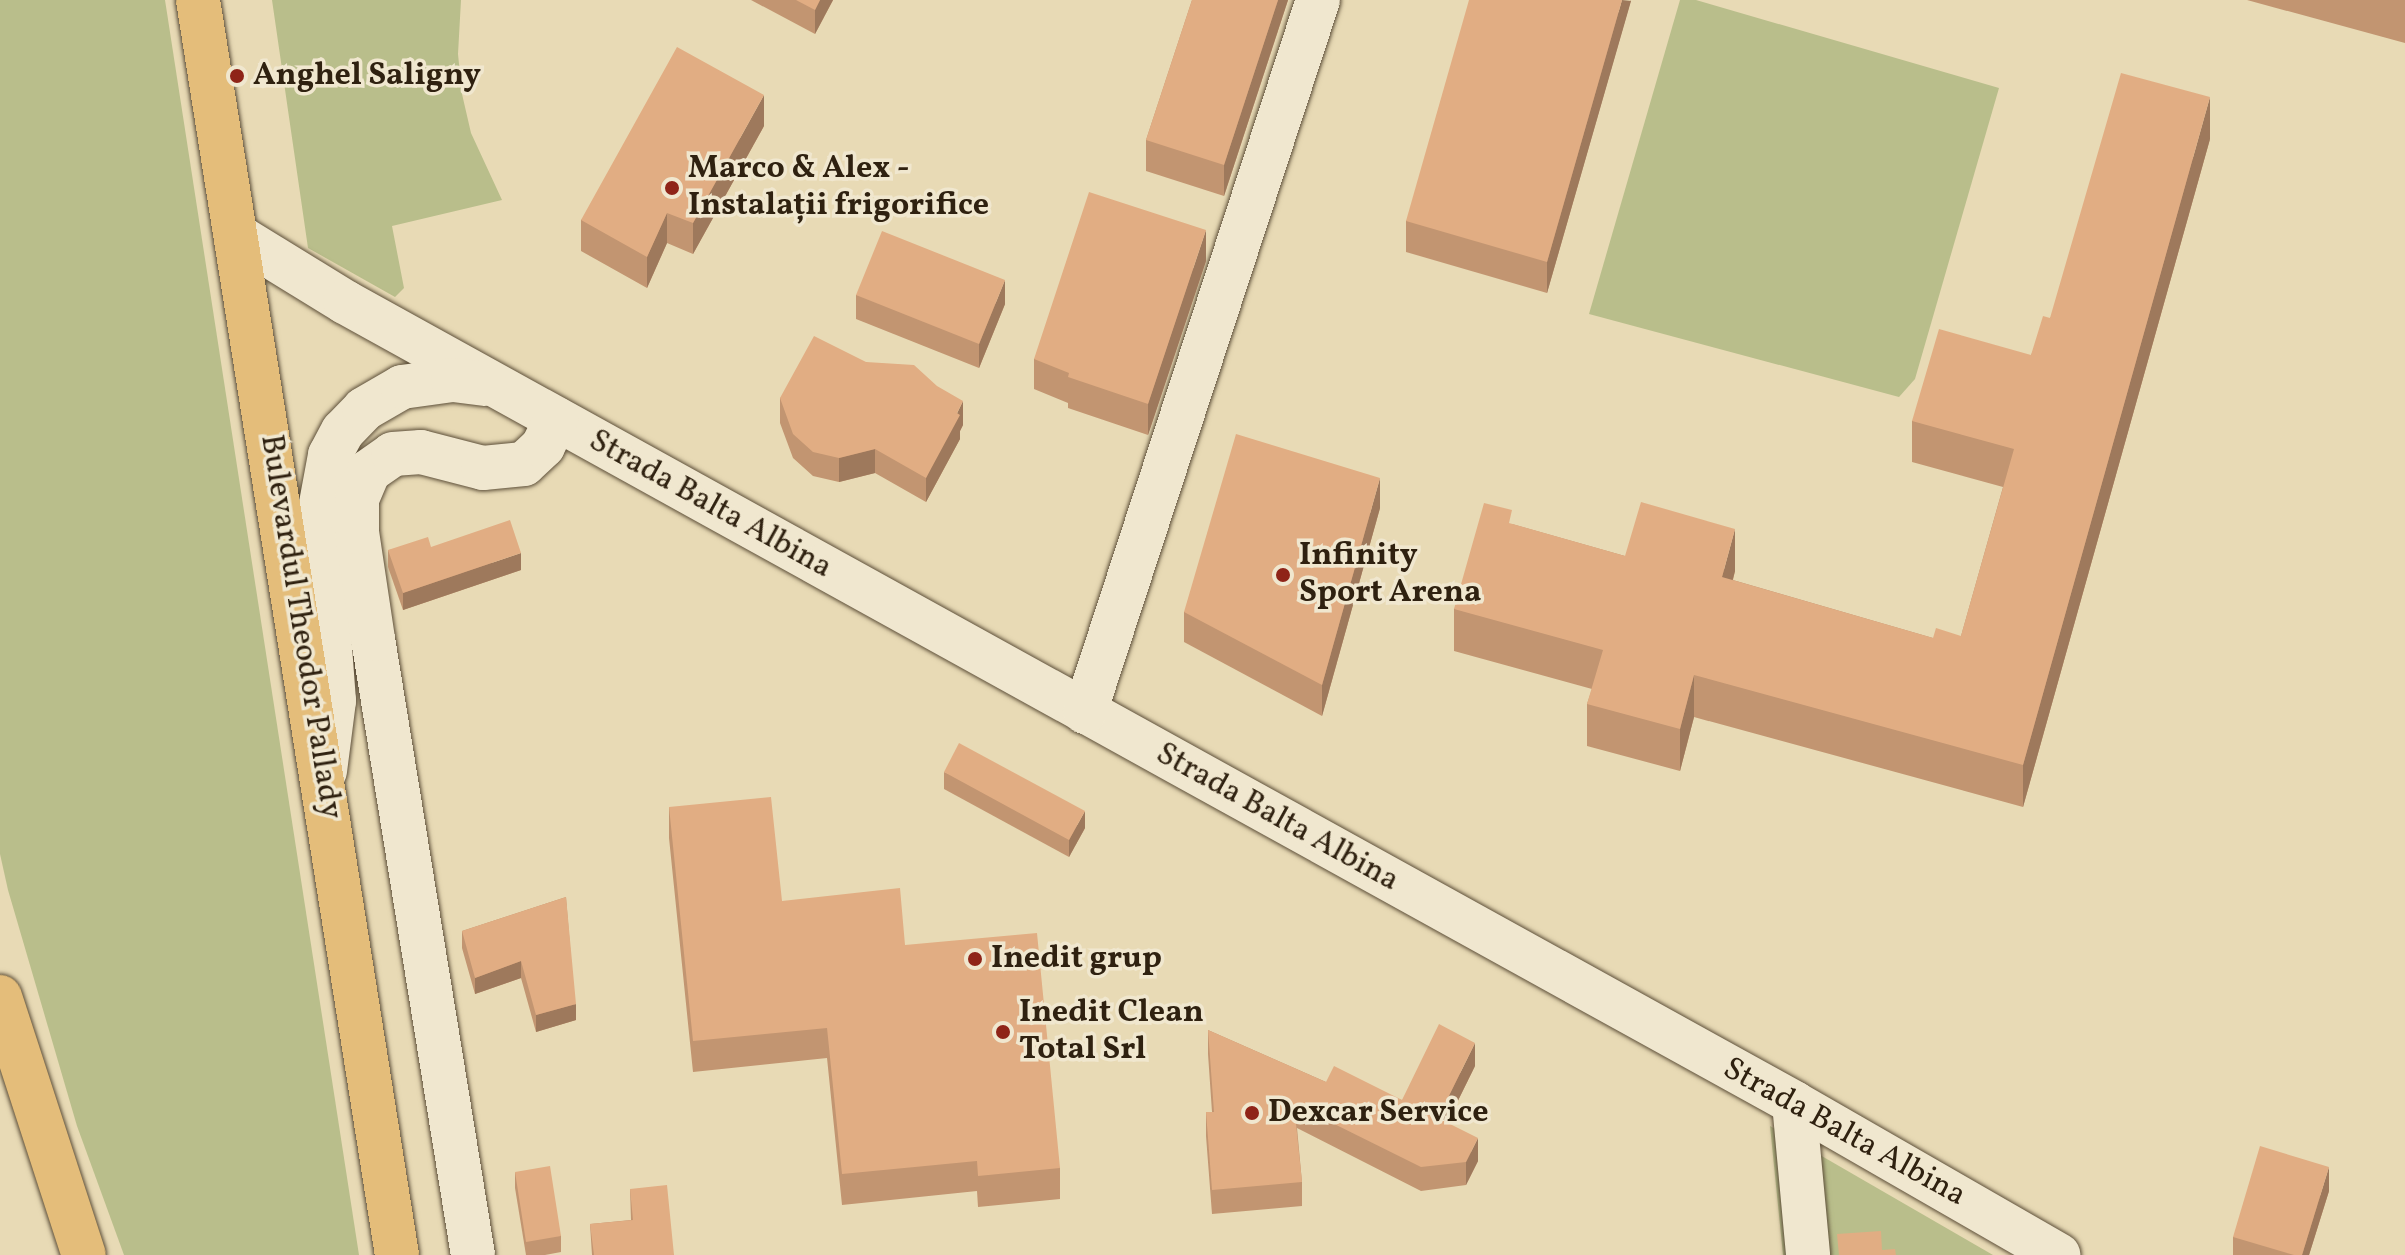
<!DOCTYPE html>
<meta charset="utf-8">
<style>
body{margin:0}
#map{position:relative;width:2405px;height:1255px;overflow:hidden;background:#e8dab5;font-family:Vollkorn,serif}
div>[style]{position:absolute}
.green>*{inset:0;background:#b9be8b}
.roads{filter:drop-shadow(0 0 2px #5d4f39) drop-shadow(0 0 2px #5d4f39)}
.minor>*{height:44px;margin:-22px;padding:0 22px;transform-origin:22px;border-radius:22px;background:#f0e7cf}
.major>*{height:44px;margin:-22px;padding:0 22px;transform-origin:22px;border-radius:22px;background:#e4bd7a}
.wall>*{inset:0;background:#c29571}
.shaded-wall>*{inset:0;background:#9e795c}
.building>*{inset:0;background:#e1ad83}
.dots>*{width:22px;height:22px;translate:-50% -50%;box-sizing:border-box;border:4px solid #f0e7cf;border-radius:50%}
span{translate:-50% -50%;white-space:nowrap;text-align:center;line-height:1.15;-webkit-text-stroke:7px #f0e7cf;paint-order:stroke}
.poi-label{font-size:32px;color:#2f2110;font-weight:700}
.left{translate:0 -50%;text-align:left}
.street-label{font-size:32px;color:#2f2110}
</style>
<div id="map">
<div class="green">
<i style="clip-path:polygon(0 0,165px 0,359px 1255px,124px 1255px,77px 1126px,8px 890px,0 854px)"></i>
<i style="clip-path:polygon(272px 0,461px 0,458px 54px,462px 94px,471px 133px,502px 200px,392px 226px,404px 288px,395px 297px,308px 248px)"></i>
<i style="clip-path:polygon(1680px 0,1696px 0,1999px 88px,1915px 379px,1899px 397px,1589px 314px)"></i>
<i style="clip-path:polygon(1770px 1126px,1993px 1255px,1783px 1255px)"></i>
</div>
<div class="roads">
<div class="minor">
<i style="left:236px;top:235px;width:128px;rotate:31.6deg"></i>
<i style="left:345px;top:302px;width:1656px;rotate:28.93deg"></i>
<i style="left:1794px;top:1103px;width:305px;rotate:29.9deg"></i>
<i style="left:1085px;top:712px;width:749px;rotate:-71.88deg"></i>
<i style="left:325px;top:771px;width:71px;rotate:-82.7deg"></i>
<i style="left:334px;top:701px;width:193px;rotate:-94.2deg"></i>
<i style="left:320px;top:509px;width:55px;rotate:-79.5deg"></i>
<i style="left:330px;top:455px;width:27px;rotate:-62deg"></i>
<i style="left:343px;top:431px;width:30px;rotate:-46deg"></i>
<i style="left:364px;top:409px;width:44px;rotate:-30.1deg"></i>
<i style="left:402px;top:387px;width:51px;rotate:-7.8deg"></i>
<i style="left:453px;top:380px;width:32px;rotate:7deg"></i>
<i style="left:1794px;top:1103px;width:153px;rotate:84.7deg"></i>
<i style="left:473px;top:1255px;width:624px;rotate:-99.22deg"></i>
<i style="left:373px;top:639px;width:108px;rotate:-98.5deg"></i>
<i style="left:357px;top:532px;width:33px;rotate:-90deg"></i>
<i style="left:357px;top:499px;width:30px;rotate:-67deg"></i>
<i style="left:369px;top:471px;width:29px;rotate:-35deg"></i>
<i style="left:393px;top:454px;width:28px;rotate:-4deg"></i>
<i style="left:421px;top:452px;width:64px;rotate:14.5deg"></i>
<i style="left:483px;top:468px;width:41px;rotate:-5.6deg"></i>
<i style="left:524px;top:464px;width:26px;rotate:-43deg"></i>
<i style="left:543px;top:446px;width:30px;rotate:-64deg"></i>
</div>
<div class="major">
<i style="left:198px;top:0;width:1271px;rotate:80.99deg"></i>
<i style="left:0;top:997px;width:271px;rotate:72deg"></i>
</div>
</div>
<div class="wall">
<i style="clip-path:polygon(751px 0,833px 0,815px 34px)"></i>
<i style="clip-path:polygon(1192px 0,1288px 0,1224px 196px,1146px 171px,1146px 140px)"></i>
<i style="clip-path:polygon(1631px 0,1547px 293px,1406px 252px,1406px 221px)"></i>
<i style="clip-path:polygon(2247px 0,2405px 0,2405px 43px)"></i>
<i style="clip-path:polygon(764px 126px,693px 254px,667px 243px,647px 288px,581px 251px,581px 220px)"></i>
<i style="clip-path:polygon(2210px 139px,2023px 807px,1694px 717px,1680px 771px,1587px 746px,1587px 704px,1592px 689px,1454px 651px,1454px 609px,1512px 524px,1625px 556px,1735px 571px,1733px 580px,1933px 638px,1961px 636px,2003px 487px,1912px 462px,1912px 421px,2031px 355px,2050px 318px)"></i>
<i style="clip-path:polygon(1206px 261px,1148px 435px,1068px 408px,1068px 403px,1034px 389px,1034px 359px)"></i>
<i style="clip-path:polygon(856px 295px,1005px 304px,979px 368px,856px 319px)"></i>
<i style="clip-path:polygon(866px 362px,963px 425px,960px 431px,960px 439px,926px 502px,875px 473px,839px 482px,813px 476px,793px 458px,780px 423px,780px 398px)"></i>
<i style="clip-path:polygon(1380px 508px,1322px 716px,1184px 642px,1184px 612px)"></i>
<i style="clip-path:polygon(431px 547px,521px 570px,403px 610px,388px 567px,388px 550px)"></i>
<i style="clip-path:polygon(944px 772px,1085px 828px,1069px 857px,944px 789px)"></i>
<i style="clip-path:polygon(669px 807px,782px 901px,905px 945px,1060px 1168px,1060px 1199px,978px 1207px,977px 1191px,842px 1205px,827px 1058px,693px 1072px,669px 838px)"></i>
<i style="clip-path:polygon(566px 897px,576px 1020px,536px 1032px,521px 978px,475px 994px,462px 948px,462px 931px)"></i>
<i style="clip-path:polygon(1208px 1030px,1326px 1082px,1402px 1100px,1475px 1066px,1447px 1123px,1478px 1161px,1466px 1185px,1421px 1191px,1297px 1128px,1302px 1182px,1302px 1206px,1212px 1214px,1206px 1136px,1206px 1112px,1212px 1112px,1208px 1054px)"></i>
<i style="clip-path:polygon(515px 1172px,561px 1236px,561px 1252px,545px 1255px,526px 1255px,515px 1188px)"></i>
<i style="clip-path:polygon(630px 1189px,674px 1255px,592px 1255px,590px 1224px,631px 1220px)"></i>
<i style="clip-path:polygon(2329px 1191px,2309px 1255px,2233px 1255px,2233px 1237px)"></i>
</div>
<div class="shaded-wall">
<i style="clip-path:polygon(820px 0,833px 0,815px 34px,815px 10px)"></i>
<i style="clip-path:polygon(1278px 0,1288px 0,1224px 196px,1224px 165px)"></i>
<i style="clip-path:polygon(1622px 0,1631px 1px,1547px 293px,1547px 262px)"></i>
<i style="clip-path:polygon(764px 95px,764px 126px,693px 254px,693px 223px)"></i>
<i style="clip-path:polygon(2210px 97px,2210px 139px,2023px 807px,2023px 765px)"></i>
<i style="clip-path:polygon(667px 213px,667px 243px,647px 288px,647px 257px)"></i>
<i style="clip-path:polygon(1206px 230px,1206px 261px,1148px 435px,1148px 404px)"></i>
<i style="clip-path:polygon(1005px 280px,1005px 304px,979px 368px,979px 344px)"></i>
<i style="clip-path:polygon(963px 401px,963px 425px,960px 431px,960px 439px,926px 502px,926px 478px)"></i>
<i style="clip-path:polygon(875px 449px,875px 473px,839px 482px,839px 458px)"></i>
<i style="clip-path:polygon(1380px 478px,1380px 508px,1322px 716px,1322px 685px)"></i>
<i style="clip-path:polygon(1735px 529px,1735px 571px,1722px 619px,1722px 577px)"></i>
<i style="clip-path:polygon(521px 553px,521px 570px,403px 610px,403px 593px)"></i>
<i style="clip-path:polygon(1694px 675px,1694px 717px,1680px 771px,1680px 729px)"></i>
<i style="clip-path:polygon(1085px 811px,1085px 828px,1069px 857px,1069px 840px)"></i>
<i style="clip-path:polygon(521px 961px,521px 978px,475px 994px,475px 978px)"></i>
<i style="clip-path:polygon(576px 1004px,576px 1020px,536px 1032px,536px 1015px)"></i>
<i style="clip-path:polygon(1475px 1043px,1475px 1066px,1438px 1141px,1438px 1118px)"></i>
<i style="clip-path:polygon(1478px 1138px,1478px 1161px,1466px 1185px,1466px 1162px)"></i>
<i style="clip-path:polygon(2329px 1167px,2329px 1191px,2309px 1255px,2302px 1255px)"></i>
</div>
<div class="building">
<i style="clip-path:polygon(796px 0,820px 0,815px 10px)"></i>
<i style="clip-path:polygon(1192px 0,1278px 0,1224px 165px,1146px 140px)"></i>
<i style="clip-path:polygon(1469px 0,1622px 0,1547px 262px,1406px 221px)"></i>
<i style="clip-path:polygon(677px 47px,764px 95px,693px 223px,667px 213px,647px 257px,581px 220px)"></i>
<i style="clip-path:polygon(2121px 73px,2210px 97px,2023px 765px,1694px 675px,1680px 729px,1587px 704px,1603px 650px,1454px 609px,1484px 503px,1512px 510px,1509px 523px,1625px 556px,1641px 502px,1735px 529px,1722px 577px,1933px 638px,1936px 628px,1961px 636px,2014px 449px,1912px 421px,1939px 329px,2031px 355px,2043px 316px,2050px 318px)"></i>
<i style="clip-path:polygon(1089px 192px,1206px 230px,1148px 404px,1068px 377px,1069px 373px,1034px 359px)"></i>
<i style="clip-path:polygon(882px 231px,1005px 280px,979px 344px,856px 295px)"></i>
<i style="clip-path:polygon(814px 336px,866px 362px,914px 365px,937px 386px,963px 401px,957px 413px,960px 415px,926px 478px,875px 449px,839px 458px,813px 452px,793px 434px,780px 398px)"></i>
<i style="clip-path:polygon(1236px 434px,1380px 478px,1322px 685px,1184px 612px)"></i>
<i style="clip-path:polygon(510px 520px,521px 553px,403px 593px,388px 550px,428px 537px,431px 547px)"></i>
<i style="clip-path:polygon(959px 743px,1085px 811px,1069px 840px,944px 772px)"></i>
<i style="clip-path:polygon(771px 797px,782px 901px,900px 888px,905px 945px,1037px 933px,1060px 1168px,978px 1176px,977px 1161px,842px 1174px,827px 1028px,693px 1041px,669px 807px)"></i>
<i style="clip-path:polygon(566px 897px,576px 1004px,536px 1015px,521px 961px,475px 978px,462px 931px)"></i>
<i style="clip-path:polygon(1439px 1024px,1475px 1043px,1438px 1118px,1478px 1138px,1466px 1162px,1421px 1167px,1294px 1104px,1302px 1182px,1212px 1190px,1206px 1112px,1214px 1112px,1208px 1030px,1326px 1082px,1334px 1066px,1402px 1100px)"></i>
<i style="clip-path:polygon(2260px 1146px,2329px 1167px,2302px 1255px,2294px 1255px,2233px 1237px)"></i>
<i style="clip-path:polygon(550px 1166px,561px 1236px,526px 1242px,515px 1172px)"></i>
<i style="clip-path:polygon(667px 1185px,674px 1255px,594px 1255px,590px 1224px,633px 1220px,630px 1189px)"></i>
<i style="clip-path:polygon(1881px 1231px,1882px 1250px,1895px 1249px,1896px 1255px,1839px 1255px,1837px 1234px)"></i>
</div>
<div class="dots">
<i style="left:237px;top:76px;background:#8f2418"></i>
<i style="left:672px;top:188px;background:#8f2418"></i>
<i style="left:1283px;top:575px;background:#8f2418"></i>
<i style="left:975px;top:959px;background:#8f2418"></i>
<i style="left:1003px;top:1032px;background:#8f2418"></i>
<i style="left:1252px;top:1113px;background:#8f2418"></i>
</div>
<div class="poi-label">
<span class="left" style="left:253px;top:76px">Anghel Saligny</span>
<span class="left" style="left:688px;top:188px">Marco &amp; Alex -<br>Instalații frigorifice</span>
<span class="left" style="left:1299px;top:575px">Infinity<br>Sport Arena</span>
<span class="left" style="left:991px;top:959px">Inedit grup</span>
<span class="left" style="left:1019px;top:1032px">Inedit Clean<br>Total Srl</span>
<span class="left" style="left:1268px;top:1113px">Dexcar Service</span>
</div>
<div class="street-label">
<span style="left:710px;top:505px;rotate:29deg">Strada Balta Albina</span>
<span style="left:300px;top:627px;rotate:81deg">Bulevardul Theodor Pallady</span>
<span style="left:1277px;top:818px;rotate:29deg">Strada Balta Albina</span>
<span style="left:1844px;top:1133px;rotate:29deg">Strada Balta Albina</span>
</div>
</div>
